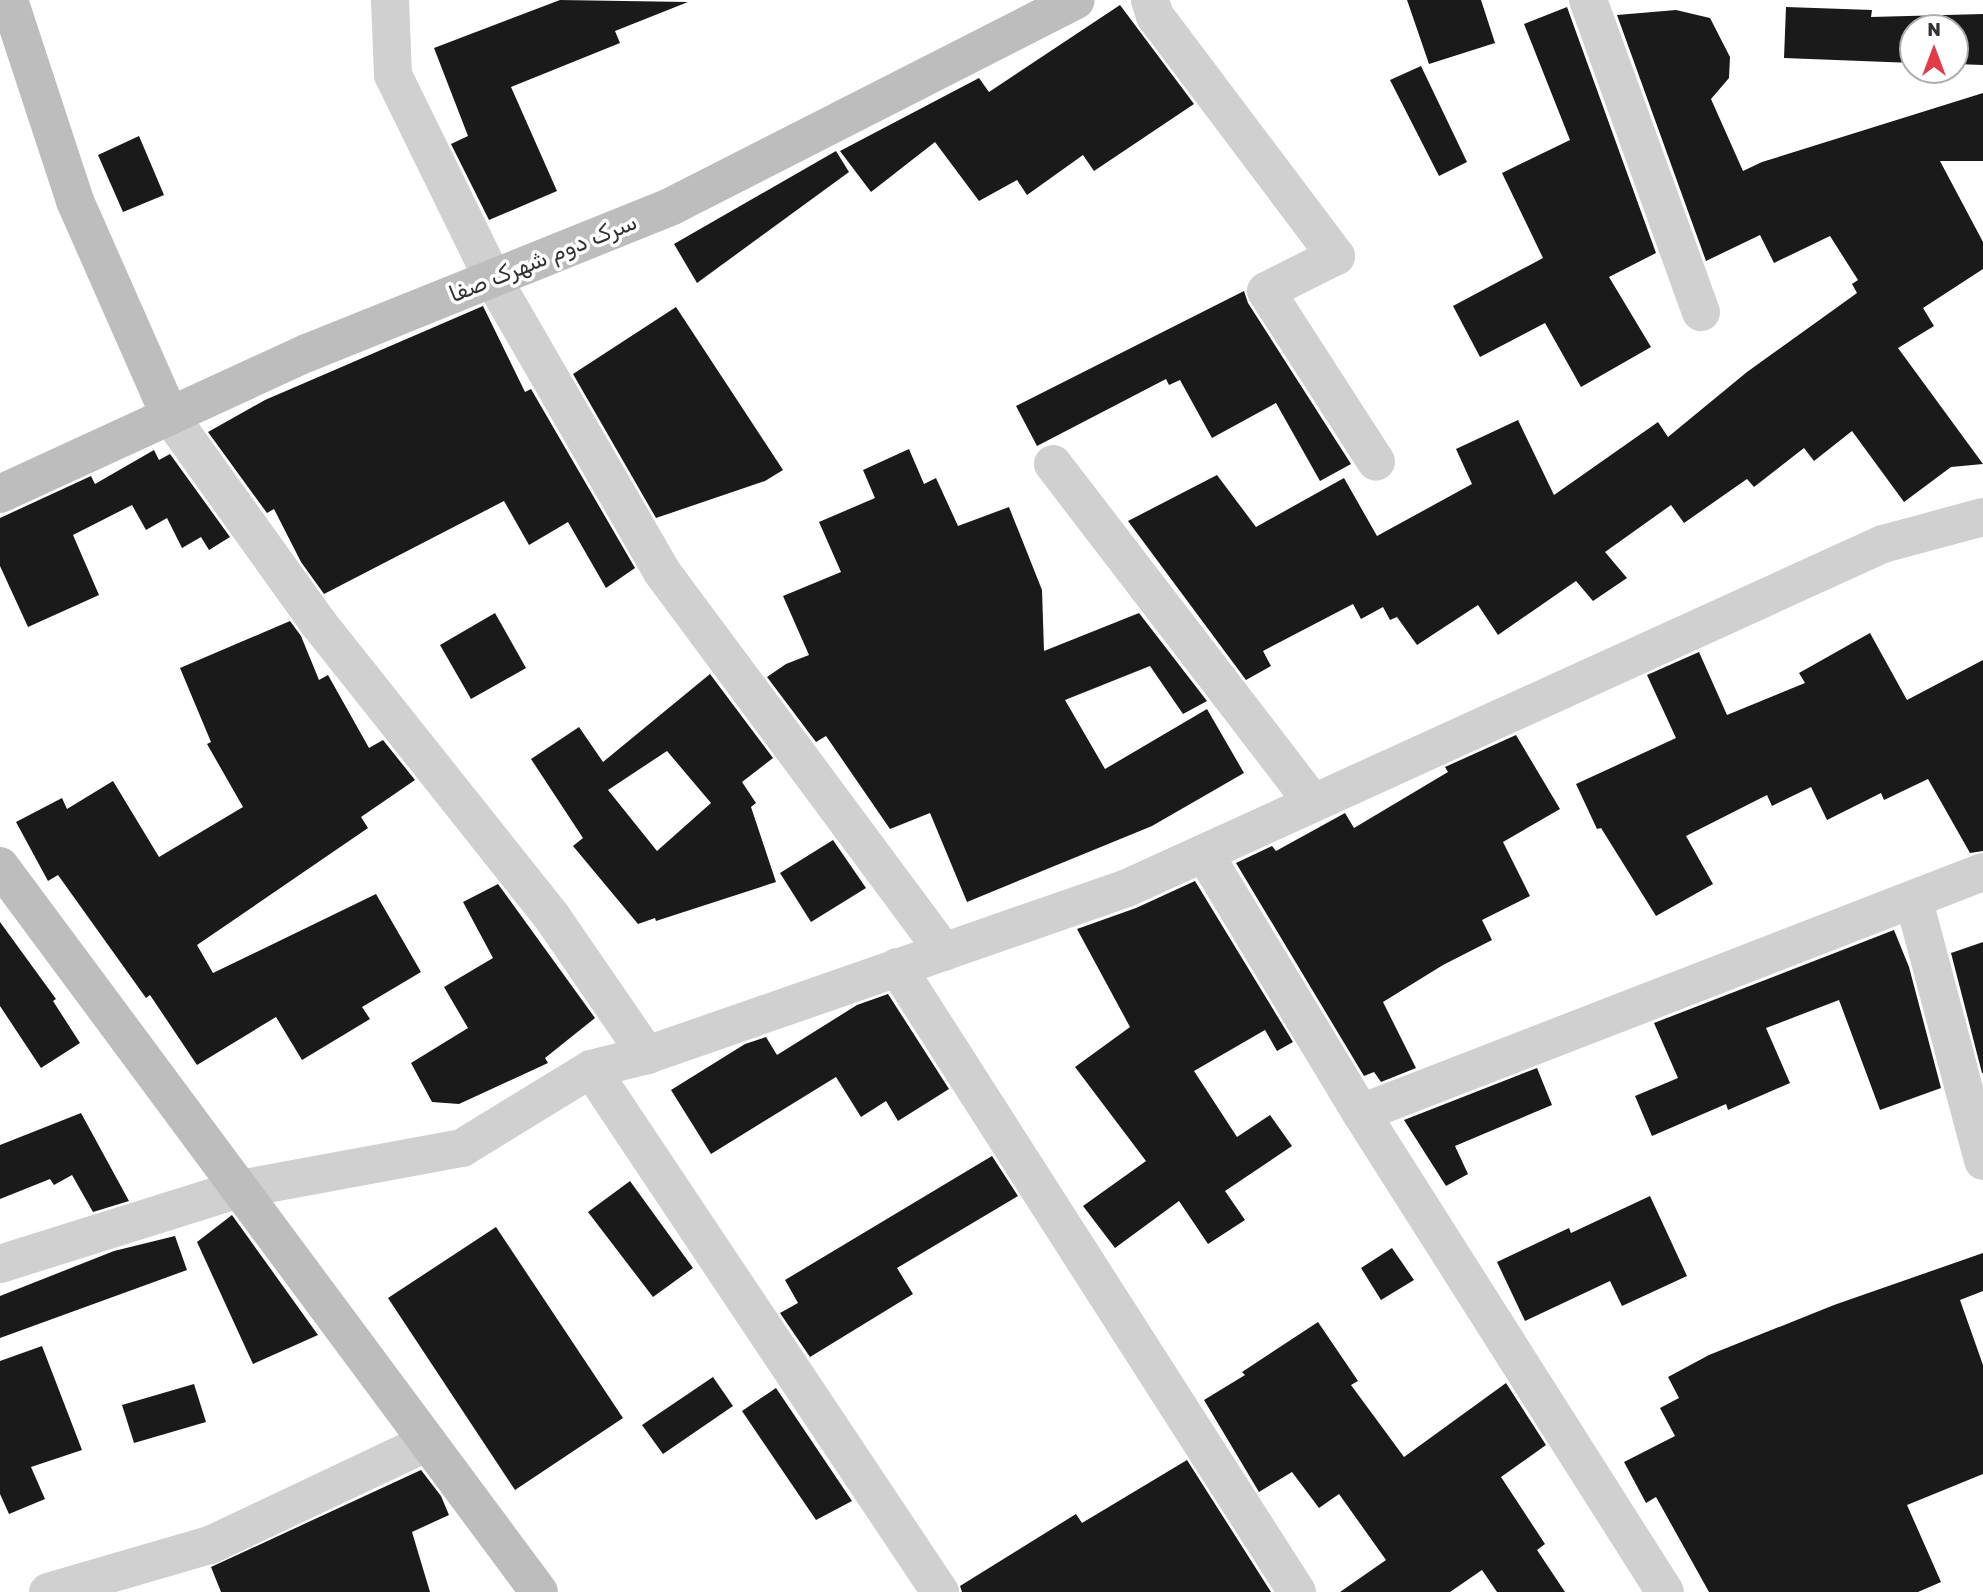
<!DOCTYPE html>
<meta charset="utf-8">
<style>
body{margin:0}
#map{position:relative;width:1983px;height:1592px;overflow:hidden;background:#fff;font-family:Rubik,Vazirmatn,sans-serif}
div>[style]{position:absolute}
.building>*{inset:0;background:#1a1a1a}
.street>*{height:38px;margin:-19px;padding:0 19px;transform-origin:19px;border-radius:19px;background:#d0d0d0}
.secondary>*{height:38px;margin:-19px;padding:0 19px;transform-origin:19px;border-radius:19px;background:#bdbdbd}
span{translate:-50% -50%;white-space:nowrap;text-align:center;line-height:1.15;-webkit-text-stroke:7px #fff;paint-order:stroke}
.street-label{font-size:23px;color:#333}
.north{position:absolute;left:1899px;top:14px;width:70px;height:70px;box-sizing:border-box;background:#fff;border:2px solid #adadad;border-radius:50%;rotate:0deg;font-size:19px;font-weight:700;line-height:28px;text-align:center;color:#333}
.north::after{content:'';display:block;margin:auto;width:24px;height:32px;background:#e63946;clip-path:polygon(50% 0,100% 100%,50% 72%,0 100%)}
</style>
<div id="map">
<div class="building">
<i style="clip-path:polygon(560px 0,688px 2px,615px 31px,620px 43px,511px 87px,557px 191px,489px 220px,451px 144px,468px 136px,434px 48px)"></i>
<i style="clip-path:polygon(1407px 0,1481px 0,1495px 43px,1429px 64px)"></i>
<i style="clip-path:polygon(1120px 5px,1194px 104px,1094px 171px,1083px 155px,1027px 195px,1017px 180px,979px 201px,935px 142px,871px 192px,840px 151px,979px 78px,989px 92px)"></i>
<i style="clip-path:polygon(1567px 7px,1656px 253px,1609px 277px,1651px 347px,1581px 387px,1545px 323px,1480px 357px,1453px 306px,1543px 258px,1502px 173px,1570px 140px,1524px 24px)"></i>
<i style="clip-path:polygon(1786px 7px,1872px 10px,1871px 17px,1983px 14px,1983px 65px,1955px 64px,1955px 28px,1913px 28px,1913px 63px,1784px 58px)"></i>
<i style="clip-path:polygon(1676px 10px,1710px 18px,1730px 57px,1729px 78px,1711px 99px,1743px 171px,1762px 162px,1983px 93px,1983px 161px,1940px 161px,1983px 242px,1983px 269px,1923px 308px,1934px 326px,1898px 348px,1983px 464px,1951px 467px,1904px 502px,1852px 431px,1814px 461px,1804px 448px,1754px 487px,1747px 479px,1684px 523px,1671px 505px,1605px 552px,1627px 578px,1593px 601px,1576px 581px,1498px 635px,1478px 605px,1417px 645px,1397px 617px,1390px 620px,1383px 607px,1361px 619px,1353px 604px,1263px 651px,1271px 666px,1246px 680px,1128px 521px,1217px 475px,1256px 527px,1344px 478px,1377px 536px,1472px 484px,1456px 449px,1518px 420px,1554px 495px,1658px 422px,1668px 437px,1747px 372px,1857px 293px,1852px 284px,1858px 280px,1830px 236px,1774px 263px,1760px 235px,1706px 261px,1617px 15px)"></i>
<i style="clip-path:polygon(1421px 66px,1467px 162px,1439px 176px,1390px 80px)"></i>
<i style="clip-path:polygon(139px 136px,164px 195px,123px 212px,98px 155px)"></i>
<i style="clip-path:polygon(836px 151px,849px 172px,697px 283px,674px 244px)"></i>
<i style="clip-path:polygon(1244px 291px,1248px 303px,1351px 464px,1320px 481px,1276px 403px,1212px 438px,1180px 380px,1169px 385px,1166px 379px,1037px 446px,1016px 406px)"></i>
<i style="clip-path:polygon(483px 306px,525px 392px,531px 389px,635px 568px,606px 588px,568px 522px,529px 545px,504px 501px,324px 594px,301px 562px,274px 509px,267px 513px,208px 432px,265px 400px)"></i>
<i style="clip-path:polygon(676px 307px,783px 470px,765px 481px,656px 518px,573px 374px)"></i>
<i style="clip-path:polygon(909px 449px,924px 484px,936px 478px,958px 526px,1009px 507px,1042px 590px,1044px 651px,1139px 613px,1207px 701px,1183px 714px,1150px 666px,1065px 700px,1105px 769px,1207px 709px,1244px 773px,1152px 826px,967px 902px,930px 813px,890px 829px,826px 736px,816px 742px,767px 677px,786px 664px,809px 655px,783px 596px,841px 572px,819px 522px,875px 498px,863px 470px)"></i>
<i style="clip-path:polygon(154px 450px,159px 460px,170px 454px,230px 537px,209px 550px,201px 537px,182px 548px,167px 518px,146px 530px,132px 505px,73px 535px,99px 595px,28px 627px,0 566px,0 518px,91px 476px,95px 484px)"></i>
<i style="clip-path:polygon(495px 613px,526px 668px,471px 699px,440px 645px)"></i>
<i style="clip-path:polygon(290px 621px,301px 636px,319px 680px,328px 675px,369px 748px,383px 740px,415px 780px,361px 817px,368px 828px,197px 945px,213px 973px,376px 894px,421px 972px,362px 1007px,370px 1019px,302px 1060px,276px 1017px,197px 1065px,150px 995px,146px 998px,58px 875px,48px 881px,16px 822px,62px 798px,67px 809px,113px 781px,159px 857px,243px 807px,207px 744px,211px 742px,180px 668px)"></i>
<i style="clip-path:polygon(1870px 633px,1907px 700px,1983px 660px,1983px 851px,1970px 853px,1928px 779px,1884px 800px,1881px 793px,1827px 820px,1811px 787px,1772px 806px,1767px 795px,1686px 836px,1713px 884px,1656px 916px,1601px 828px,1597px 829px,1576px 784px,1676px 738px,1647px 675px,1699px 652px,1727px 715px,1805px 683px,1799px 673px)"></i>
<i style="clip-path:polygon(evenodd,710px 674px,773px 758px,742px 782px,756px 803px,751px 807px,776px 882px,656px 921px,655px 918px,638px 924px,573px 846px,583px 838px,531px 759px,579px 727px,603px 762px,710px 674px,667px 751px,711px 803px,657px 851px,608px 790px,667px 751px)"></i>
<i style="clip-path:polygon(1516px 735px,1560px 809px,1503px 842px,1530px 896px,1482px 920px,1492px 940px,1443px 965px,1383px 1002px,1416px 1068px,1381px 1082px,1374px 1072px,1364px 1076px,1236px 863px,1272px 846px,1276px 851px,1345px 813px,1354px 828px,1448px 772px,1445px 767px)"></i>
<i style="clip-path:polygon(833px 840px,866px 888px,811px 922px,780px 873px)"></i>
<i style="clip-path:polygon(1195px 881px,1293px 1042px,1277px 1051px,1265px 1030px,1194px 1071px,1237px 1137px,1270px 1115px,1292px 1146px,1225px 1191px,1245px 1220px,1208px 1244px,1179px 1201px,1115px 1248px,1083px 1206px,1146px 1161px,1075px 1067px,1130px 1027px,1077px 929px,1136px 908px)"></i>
<i style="clip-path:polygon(498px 884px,595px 1018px,545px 1058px,548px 1063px,459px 1104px,432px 1102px,411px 1063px,468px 1028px,444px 987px,493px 958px,463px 902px)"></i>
<i style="clip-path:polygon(0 922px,56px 999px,53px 1001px,80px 1043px,41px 1068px,0 1006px)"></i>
<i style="clip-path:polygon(1894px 930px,1909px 967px,1941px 1088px,1880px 1110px,1839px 1000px,1766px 1028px,1790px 1083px,1728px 1110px,1726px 1104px,1652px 1136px,1635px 1096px,1678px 1078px,1654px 1023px)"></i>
<i style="clip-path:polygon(1983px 942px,1983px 1073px,1982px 1073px,1951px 953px)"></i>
<i style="clip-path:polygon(888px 994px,949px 1089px,898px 1121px,886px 1101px,861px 1117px,836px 1077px,711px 1154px,671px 1090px,745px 1044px,766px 1037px,777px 1055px,857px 1005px)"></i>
<i style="clip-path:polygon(1537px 1068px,1552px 1105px,1455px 1146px,1468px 1174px,1446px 1186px,1404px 1120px)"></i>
<i style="clip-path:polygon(81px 1113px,129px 1201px,93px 1212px,72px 1175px,54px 1185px,50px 1179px,0 1199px,0 1145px)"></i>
<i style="clip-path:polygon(992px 1156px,1018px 1196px,897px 1268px,913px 1294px,810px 1357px,780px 1313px,798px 1303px,785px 1280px)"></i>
<i style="clip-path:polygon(630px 1181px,693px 1268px,653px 1297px,588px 1212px)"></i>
<i style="clip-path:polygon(1650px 1196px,1687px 1276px,1622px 1306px,1610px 1281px,1525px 1321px,1497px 1262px,1569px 1228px,1571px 1233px)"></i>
<i style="clip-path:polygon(232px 1215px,318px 1335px,253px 1364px,197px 1242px)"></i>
<i style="clip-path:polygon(496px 1227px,623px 1418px,515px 1490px,388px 1298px)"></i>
<i style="clip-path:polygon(175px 1236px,187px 1270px,0 1338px,0 1296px,114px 1251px)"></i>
<i style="clip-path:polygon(1392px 1248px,1414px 1280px,1381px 1300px,1361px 1268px)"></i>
<i style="clip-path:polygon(1983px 1253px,1983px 1291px,1960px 1300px,1983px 1365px,1983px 1474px,1907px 1505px,1941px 1582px,1918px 1592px,1709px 1592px,1656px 1497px,1646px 1503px,1624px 1462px,1675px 1436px,1660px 1408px,1679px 1398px,1668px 1377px,1709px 1355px,1834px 1305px)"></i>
<i style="clip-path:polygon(1318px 1322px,1358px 1381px,1351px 1385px,1404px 1457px,1506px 1383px,1546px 1445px,1501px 1477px,1545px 1544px,1537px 1550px,1565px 1592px,1497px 1592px,1482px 1570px,1450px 1592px,1340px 1592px,1386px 1560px,1339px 1494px,1319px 1508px,1292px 1472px,1259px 1492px,1204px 1400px,1245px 1375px,1242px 1372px)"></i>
<i style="clip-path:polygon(42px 1346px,82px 1450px,31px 1467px,45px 1499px,9px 1514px,0 1494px,0 1361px)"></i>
<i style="clip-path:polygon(713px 1377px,733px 1406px,663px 1454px,642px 1425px)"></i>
<i style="clip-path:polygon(194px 1384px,206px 1422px,134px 1443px,122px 1405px)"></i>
<i style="clip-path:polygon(776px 1388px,852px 1501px,816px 1520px,742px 1411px)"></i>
<i style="clip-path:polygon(1187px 1460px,1271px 1592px,962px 1592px,960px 1586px,1076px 1514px,1082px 1523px)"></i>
<i style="clip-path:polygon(421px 1470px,441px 1496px,449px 1515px,412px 1532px,430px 1592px,221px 1592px,211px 1567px)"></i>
</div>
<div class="street">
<i style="left:390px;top:0;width:75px;rotate:87.7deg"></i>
<i style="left:393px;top:75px;width:227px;rotate:63.9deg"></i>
<i style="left:493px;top:279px;width:338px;rotate:60deg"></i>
<i style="left:662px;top:572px;width:473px;rotate:53.4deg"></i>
<i style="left:1150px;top:0;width:17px;rotate:73deg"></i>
<i style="left:1155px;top:16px;width:301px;rotate:53deg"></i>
<i style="left:1336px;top:256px;width:78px;rotate:153.4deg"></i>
<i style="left:1266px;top:291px;width:203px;rotate:57.2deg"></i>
<i style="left:1588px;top:0;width:332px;rotate:70.1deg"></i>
<i style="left:170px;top:416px;width:256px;rotate:54.4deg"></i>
<i style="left:319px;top:624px;width:374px;rotate:51.5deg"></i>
<i style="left:552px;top:917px;width:168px;rotate:55.5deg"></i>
<i style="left:1053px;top:464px;width:427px;rotate:52.5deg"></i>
<i style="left:1204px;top:853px;width:304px;rotate:58.9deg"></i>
<i style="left:1361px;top:1113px;width:567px;rotate:57.6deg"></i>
<i style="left:1914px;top:901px;width:269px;rotate:75.1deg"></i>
<i style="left:897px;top:967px;width:742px;rotate:57.38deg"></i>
<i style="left:591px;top:1069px;width:629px;rotate:56.28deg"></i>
<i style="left:1361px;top:1113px;width:667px;rotate:-21.18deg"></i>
<i style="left:0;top:1264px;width:251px;rotate:-17.4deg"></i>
<i style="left:240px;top:1189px;width:226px;rotate:-10.5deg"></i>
<i style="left:462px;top:1148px;width:151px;rotate:-31.5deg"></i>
<i style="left:591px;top:1069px;width:58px;rotate:-14deg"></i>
<i style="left:647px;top:1055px;width:508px;rotate:-19.18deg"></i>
<i style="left:1127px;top:888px;width:831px;rotate:-24.47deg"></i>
<i style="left:1883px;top:544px;width:104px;rotate:-15.1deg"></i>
<i style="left:48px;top:1592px;width:169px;rotate:-16.2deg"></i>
<i style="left:210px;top:1545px;width:241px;rotate:-25.3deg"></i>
</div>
<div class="secondary">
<i style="left:9px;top:0;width:212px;rotate:71.8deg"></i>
<i style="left:75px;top:201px;width:235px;rotate:66.2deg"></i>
<i style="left:0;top:494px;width:338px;rotate:-24.7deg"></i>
<i style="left:307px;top:353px;width:393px;rotate:-21.9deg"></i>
<i style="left:672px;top:206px;width:453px;rotate:-27deg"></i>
<i style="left:0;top:866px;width:904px;rotate:53.41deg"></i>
</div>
<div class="street-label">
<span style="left:543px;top:258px;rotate:-22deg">سرک دوم شهرک صفا</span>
</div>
<div class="north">N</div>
</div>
